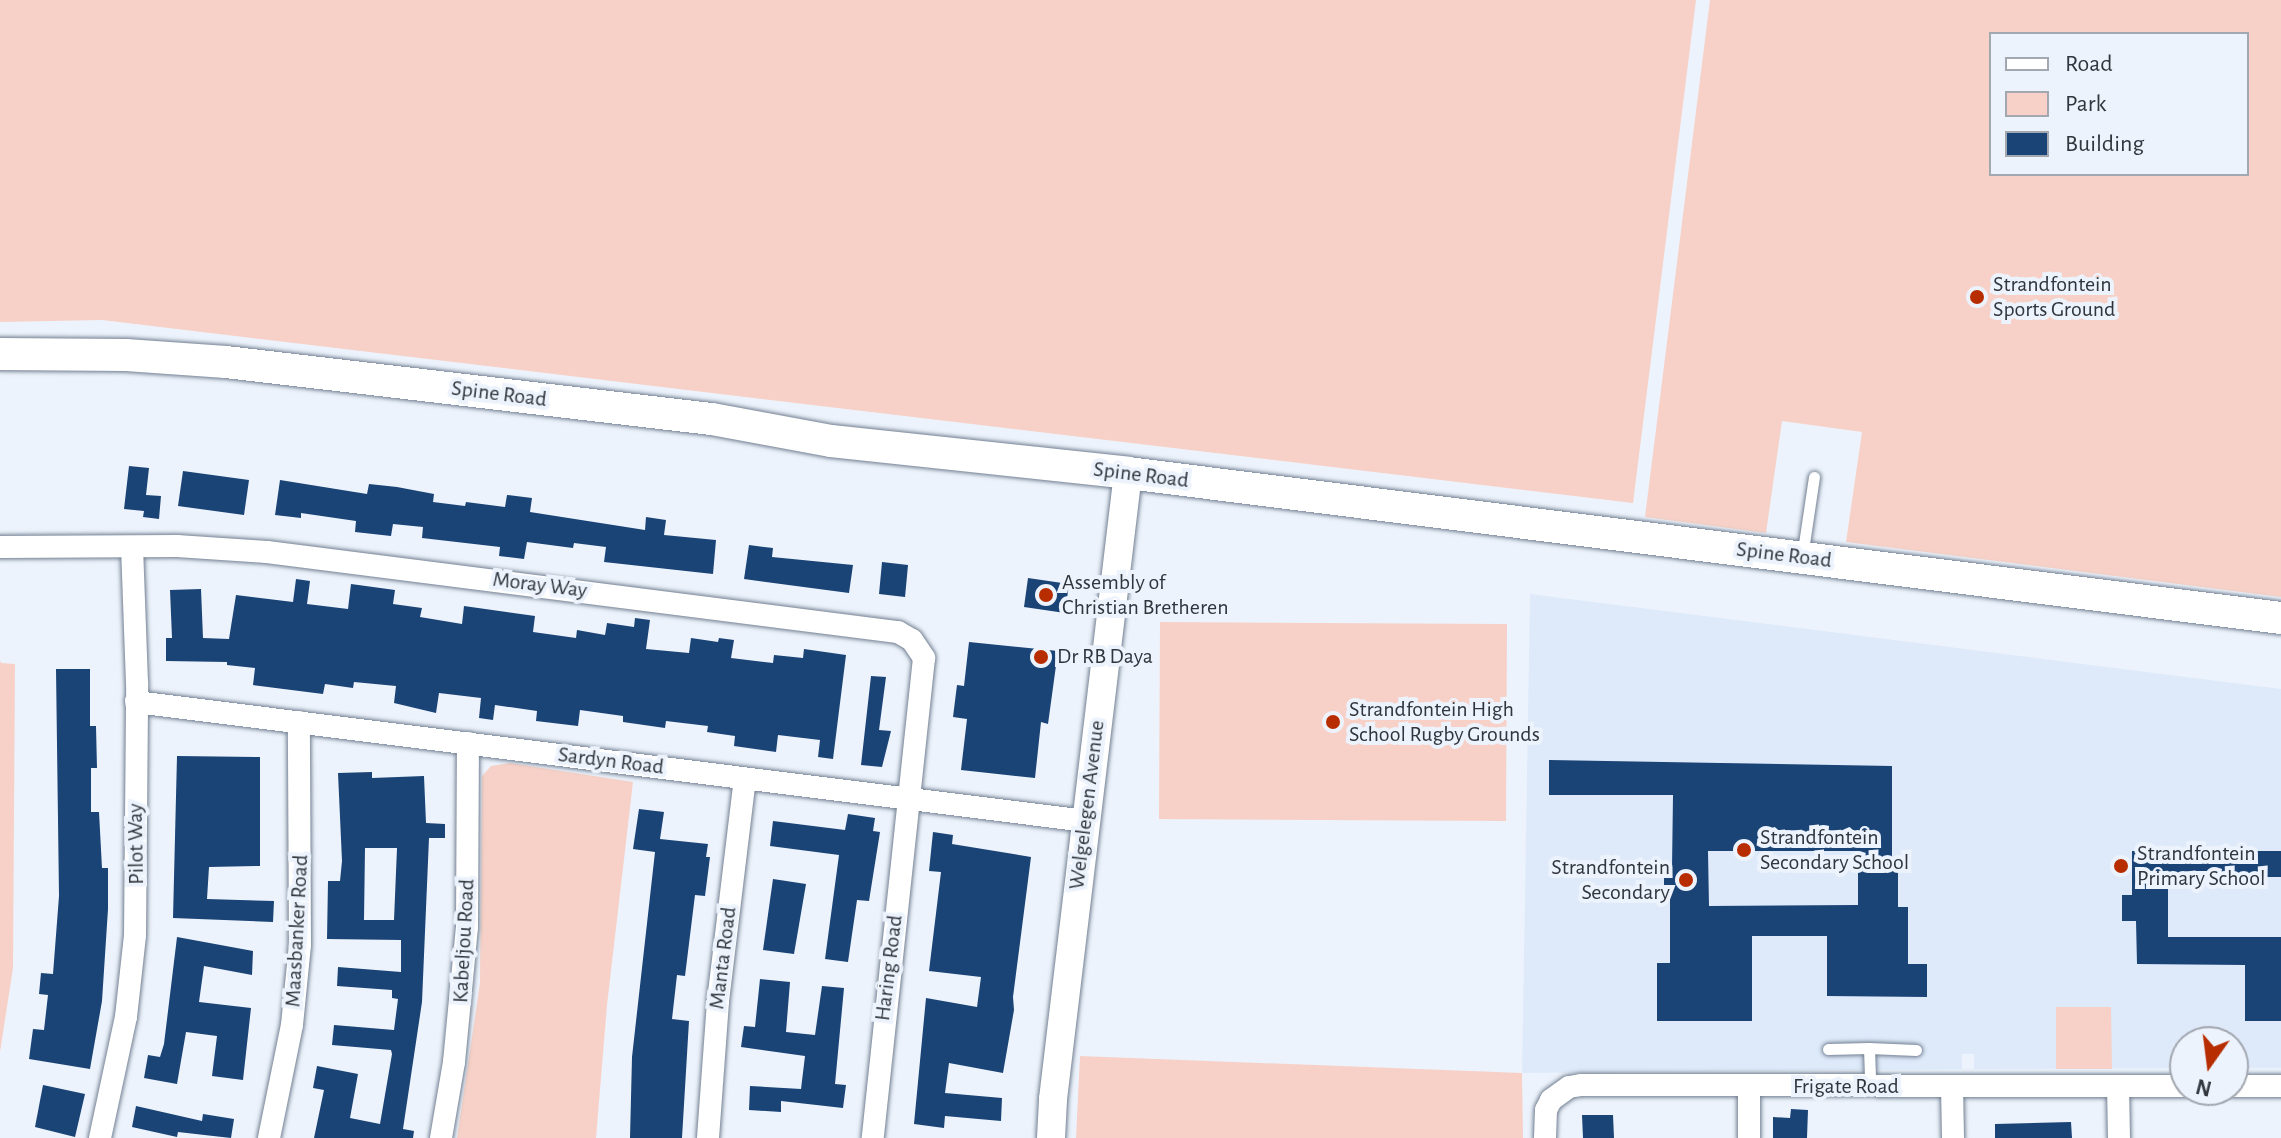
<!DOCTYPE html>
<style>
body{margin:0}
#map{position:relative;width:2281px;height:1138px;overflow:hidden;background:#edf3fc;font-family:"Alegreya Sans",sans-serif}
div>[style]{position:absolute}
.built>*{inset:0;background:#deeafa}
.green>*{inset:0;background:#f7d1c7}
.building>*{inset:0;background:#1a4376}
.roads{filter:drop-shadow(0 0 2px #728092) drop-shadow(0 0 2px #728092)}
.service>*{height:11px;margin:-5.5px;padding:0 5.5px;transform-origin:5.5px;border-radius:5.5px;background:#fff}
.minor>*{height:22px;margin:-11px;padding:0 11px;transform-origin:11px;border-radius:11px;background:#fff}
.tertiary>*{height:28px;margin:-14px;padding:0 14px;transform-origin:14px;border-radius:14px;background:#fff}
.secondary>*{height:32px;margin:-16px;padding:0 16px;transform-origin:16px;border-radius:16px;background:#fff}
.dots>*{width:22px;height:22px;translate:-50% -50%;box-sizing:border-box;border:4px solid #edf3fc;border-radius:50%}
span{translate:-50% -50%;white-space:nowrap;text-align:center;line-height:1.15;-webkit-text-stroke:8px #edf3fc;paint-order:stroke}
.poi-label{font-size:22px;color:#31363e}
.left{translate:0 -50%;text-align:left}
.right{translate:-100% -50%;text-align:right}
.street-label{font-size:22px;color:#31363e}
.legend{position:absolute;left:1989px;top:32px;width:260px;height:144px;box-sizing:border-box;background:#edf3fc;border:2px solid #a2a7b0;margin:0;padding:10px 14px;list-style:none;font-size:24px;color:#31363e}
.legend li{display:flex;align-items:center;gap:16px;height:40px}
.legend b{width:40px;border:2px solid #a2a7b0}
.north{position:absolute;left:2169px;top:1026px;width:80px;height:80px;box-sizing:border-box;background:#edf3fc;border:2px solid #a2a7b0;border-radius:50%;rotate:194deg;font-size:22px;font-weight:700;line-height:32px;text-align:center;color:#31363e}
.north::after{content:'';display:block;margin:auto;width:28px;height:36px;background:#b72d00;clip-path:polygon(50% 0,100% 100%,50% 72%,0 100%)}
</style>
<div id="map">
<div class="built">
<i style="clip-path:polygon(1530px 594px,2281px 689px,2281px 1068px,2233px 1068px,2233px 1042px,2185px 1042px,2185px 1068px,1974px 1069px,1974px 1054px,1962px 1054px,1962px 1069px,1522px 1073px)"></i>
</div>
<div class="green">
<i style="clip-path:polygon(0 0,1696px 0,1633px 503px,102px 320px,0 322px)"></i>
<i style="clip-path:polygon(evenodd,1710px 0,2281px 0,2281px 597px,1846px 542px,1862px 432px,1782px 421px,1766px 533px,1645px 517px,1710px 0,1991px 34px,2247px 34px,2247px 174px,1991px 174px,1991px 34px)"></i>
<i style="clip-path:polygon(1160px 622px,1507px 624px,1506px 821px,1159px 819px)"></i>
<i style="clip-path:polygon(0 660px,1px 663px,15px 664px,13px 968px,0 1052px)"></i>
<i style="clip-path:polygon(510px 763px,633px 782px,607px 1005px,596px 1138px,457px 1138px,480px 983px,482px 776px,491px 766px)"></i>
<i style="clip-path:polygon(2111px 1007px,2112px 1069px,2056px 1069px,2056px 1007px)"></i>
<i style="clip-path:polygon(1080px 1056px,1522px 1073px,1523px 1138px,1076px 1138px)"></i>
</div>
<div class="building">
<i style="clip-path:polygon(129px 466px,149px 468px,146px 495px,161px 496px,159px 519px,143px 517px,144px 511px,124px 509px)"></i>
<i style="clip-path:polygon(183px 471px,249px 480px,244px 515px,178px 506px)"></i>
<i style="clip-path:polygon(280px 480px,367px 494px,369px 484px,397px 487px,434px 494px,433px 502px,465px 506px,466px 502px,505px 507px,507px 495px,532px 498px,530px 512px,645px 530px,646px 517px,666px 520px,664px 535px,716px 540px,713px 574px,604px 562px,606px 547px,574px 543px,573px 548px,527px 542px,524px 559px,499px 556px,500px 547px,422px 538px,423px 527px,393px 524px,391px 536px,355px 532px,356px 521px,301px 513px,301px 518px,275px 515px)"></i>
<i style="clip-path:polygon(749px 545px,773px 548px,772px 557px,853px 565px,849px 593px,744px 579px)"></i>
<i style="clip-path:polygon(882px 562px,908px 565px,905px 597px,879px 594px)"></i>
<i style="clip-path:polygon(1028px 578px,1069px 584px,1065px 613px,1024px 607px)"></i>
<i style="clip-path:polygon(296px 579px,310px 581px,307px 604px,348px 609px,351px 584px,395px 590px,393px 604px,422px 608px,420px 617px,462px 624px,464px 606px,535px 616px,533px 632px,576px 638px,577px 630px,605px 635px,607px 623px,634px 627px,635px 618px,650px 620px,646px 649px,689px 653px,691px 638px,718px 642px,719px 638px,734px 640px,731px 658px,773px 663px,774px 655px,803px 658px,804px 649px,846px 655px,833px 759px,818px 757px,820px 740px,778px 735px,776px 752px,734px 746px,735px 736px,707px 732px,708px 726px,666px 721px,665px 728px,623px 722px,623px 716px,580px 710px,578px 726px,536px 721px,537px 711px,495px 705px,493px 720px,479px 718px,481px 698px,439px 693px,436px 713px,394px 703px,396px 686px,354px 682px,353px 688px,325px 684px,323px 694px,253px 685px,255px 668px,227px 665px,227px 662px,166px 661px,166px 638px,172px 638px,170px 590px,201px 589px,203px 638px,229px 639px,236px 595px,293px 602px)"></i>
<i style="clip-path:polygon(969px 642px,1058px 651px,1048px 724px,1041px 722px,1035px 778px,961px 770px,967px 719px,953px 717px,957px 685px,964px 686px)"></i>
<i style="clip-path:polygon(56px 669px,90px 669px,90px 726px,96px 726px,97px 768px,91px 768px,91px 812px,99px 812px,102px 868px,108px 868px,108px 909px,102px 1001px,90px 1069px,29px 1059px,33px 1029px,44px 1030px,48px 995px,39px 994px,41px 973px,53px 974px,59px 896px)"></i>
<i style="clip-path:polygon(871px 676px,886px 677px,879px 730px,891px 731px,882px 767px,861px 765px)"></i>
<i style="clip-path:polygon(177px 756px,260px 757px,260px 866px,209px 867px,207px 899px,274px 901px,273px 922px,173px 918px)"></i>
<i style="clip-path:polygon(evenodd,1549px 760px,1892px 766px,1892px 868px,1898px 868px,1898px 907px,1908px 907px,1908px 964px,1927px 964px,1927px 997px,1827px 996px,1827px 936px,1752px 936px,1752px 1021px,1657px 1021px,1657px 963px,1670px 963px,1670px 891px,1664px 891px,1664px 868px,1672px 868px,1673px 795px,1549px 795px,1549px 760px,1708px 851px,1858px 851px,1858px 905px,1709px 906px,1708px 851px)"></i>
<i style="clip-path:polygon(evenodd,372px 772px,372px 778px,424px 776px,426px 823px,445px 824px,445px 838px,429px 838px,422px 1002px,403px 1129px,414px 1131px,413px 1138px,314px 1138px,324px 1090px,313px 1088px,317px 1066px,358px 1074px,350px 1118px,380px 1124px,392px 1054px,391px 1050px,332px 1045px,334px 1025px,394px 1030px,398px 999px,392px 998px,392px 990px,337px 986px,338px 967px,401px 972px,401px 940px,327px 939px,328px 881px,340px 881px,342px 861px,338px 773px,372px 772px,365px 848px,397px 848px,394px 920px,364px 920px,365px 848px)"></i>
<i style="clip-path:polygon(639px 809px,664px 812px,660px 839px,708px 844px,706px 857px,710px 857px,705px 896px,695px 895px,685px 976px,677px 975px,672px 1019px,689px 1021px,682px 1138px,630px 1138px,632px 1057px,655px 852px,633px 849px)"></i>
<i style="clip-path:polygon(848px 814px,875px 818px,873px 831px,880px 832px,869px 901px,857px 900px,848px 962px,825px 959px,839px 855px,770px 846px,773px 821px,845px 830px)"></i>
<i style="clip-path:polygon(933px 832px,953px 835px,952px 844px,1031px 857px,1013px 997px,1014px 1010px,1003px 1073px,949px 1063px,945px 1093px,1002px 1098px,1001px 1121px,945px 1116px,944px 1128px,914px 1124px,926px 998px,977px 1007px,981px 977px,929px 971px,941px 872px,929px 871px)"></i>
<i style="clip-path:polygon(2132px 851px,2281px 851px,2281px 877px,2168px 877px,2168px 937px,2281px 937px,2281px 1021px,2245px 1021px,2245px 965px,2137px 964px,2136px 921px,2122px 921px,2122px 895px,2132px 895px)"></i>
<i style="clip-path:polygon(773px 879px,806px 884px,794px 954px,763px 950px)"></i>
<i style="clip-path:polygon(177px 937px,253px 951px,252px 975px,204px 966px,199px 1002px,251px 1008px,243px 1080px,212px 1076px,217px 1036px,186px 1032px,177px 1084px,144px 1078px,148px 1055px,160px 1057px,164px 1044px)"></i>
<i style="clip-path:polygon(760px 979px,790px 982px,786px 1032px,815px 1035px,822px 986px,844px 988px,835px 1084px,846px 1085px,843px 1108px,781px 1101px,781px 1112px,749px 1110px,750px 1086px,801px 1089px,805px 1056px,741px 1047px,744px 1026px,755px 1027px)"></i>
<i style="clip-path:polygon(43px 1085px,85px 1094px,75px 1137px,35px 1127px)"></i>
<i style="clip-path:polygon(136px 1106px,202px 1121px,203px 1114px,234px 1119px,231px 1138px,178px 1132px,177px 1137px,132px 1127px)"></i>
<i style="clip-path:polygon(1791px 1109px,1808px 1110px,1807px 1138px,1773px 1138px,1773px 1117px,1790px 1118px)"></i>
<i style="clip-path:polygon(1582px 1115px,1613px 1115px,1614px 1138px,1583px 1138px)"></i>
<i style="clip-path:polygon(2071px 1122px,2072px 1138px,1995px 1138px,1995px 1124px)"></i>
</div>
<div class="roads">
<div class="service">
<i style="left:1802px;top:557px;width:81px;rotate:-81.5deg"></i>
<i style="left:1869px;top:1048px;width:47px;rotate:2.4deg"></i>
<i style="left:1828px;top:1049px;width:41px;rotate:-1.4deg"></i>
<i style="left:1869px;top:1048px;width:38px;rotate:88deg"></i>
</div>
<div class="minor">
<i style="left:0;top:547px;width:177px;rotate:-0.3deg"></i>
<i style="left:177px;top:546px;width:90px;rotate:3.8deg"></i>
<i style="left:267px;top:552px;width:636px;rotate:7.23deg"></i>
<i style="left:898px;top:632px;width:16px;rotate:30deg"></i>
<i style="left:912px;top:640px;width:22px;rotate:56deg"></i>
<i style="left:924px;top:658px;width:483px;rotate:96.1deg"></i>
<i style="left:136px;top:702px;width:957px;rotate:7.14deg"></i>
<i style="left:1952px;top:1086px;width:52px;rotate:88.9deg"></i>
<i style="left:2118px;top:1086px;width:52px;rotate:88.9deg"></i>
<i style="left:2233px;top:1086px;width:48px"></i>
<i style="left:1749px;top:1087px;width:51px;rotate:90deg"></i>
<i style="left:100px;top:1138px;width:124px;rotate:-77.9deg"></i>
<i style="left:126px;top:1017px;width:82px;rotate:-83.7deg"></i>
<i style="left:135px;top:935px;width:252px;rotate:-89.5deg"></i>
<i style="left:137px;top:683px;width:136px;rotate:-92.1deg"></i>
<i style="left:269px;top:1138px;width:115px;rotate:-78.5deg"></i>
<i style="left:292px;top:1025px;width:80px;rotate:-84.3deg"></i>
<i style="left:300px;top:945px;width:223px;rotate:-90.3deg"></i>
<i style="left:441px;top:1138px;width:77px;rotate:-80.3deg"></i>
<i style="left:454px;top:1062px;width:136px;rotate:-84.5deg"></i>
<i style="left:467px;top:927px;width:184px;rotate:-89.7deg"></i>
<i style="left:708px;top:1138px;width:137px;rotate:-85.8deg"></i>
<i style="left:718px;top:1001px;width:224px;rotate:-83.1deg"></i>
<i style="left:1545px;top:1138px;width:28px;rotate:-88deg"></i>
<i style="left:1546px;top:1110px;width:11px;rotate:-63deg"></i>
<i style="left:1551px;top:1100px;width:22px;rotate:-36deg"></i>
<i style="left:1569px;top:1087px;width:13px;rotate:-9deg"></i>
<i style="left:1582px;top:1085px;width:603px;rotate:0.1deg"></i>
</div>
<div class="tertiary">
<i style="left:1051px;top:1138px;width:39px;rotate:-87deg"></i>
<i style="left:1053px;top:1099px;width:630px;rotate:-83.17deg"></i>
</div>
<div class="secondary">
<i style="left:0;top:354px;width:126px;rotate:0.5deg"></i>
<i style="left:126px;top:355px;width:100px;rotate:4deg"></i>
<i style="left:226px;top:362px;width:489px;rotate:6.7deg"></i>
<i style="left:712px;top:419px;width:121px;rotate:10.5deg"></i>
<i style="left:831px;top:441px;width:299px;rotate:6.1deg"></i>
<i style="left:1128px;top:473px;width:1162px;rotate:7.17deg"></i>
</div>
</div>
<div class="dots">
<i style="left:1977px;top:297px;background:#b72d00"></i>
<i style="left:1046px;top:595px;background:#b72d00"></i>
<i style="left:1041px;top:657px;background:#b72d00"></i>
<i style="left:1333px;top:722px;background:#b72d00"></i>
<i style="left:1744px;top:850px;background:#b72d00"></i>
<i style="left:2121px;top:866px;background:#b72d00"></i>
<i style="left:1686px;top:880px;background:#b72d00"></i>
</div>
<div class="poi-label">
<span class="left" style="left:1993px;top:297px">Strandfontein<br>Sports Ground</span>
<span class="left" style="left:1062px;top:595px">Assembly of<br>Christian Bretheren</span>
<span class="left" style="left:1057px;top:657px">Dr RB Daya</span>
<span class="left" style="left:1349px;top:722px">Strandfontein High<br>School Rugby Grounds</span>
<span class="left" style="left:1760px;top:850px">Strandfontein<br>Secondary School</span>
<span class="left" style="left:2137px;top:866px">Strandfontein<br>Primary School</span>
<span class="right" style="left:1670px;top:880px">Strandfontein<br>Secondary</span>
</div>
<div class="street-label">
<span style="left:499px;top:394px;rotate:7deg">Spine Road</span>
<span style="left:1141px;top:475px;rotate:7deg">Spine Road</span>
<span style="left:1784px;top:555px;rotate:7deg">Spine Road</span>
<span style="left:540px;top:585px;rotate:7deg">Moray Way</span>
<span style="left:611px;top:761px;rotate:7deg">Sardyn Road</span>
<span style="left:1087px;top:805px;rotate:-83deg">Welgelegen Avenue</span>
<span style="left:136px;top:844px;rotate:-91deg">Pilot Way</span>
<span style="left:297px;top:931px;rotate:-87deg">Maasbanker Road</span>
<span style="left:464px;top:941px;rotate:-87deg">Kabeljou Road</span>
<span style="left:723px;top:958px;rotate:-83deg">Manta Road</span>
<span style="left:889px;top:968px;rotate:-83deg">Haring Road</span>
<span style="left:1846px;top:1087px">Frigate Road</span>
</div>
<ul class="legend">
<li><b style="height:10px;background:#fff"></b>Road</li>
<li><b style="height:22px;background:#f7d1c7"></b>Park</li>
<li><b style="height:22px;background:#1a4376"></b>Building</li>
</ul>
<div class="north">N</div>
</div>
